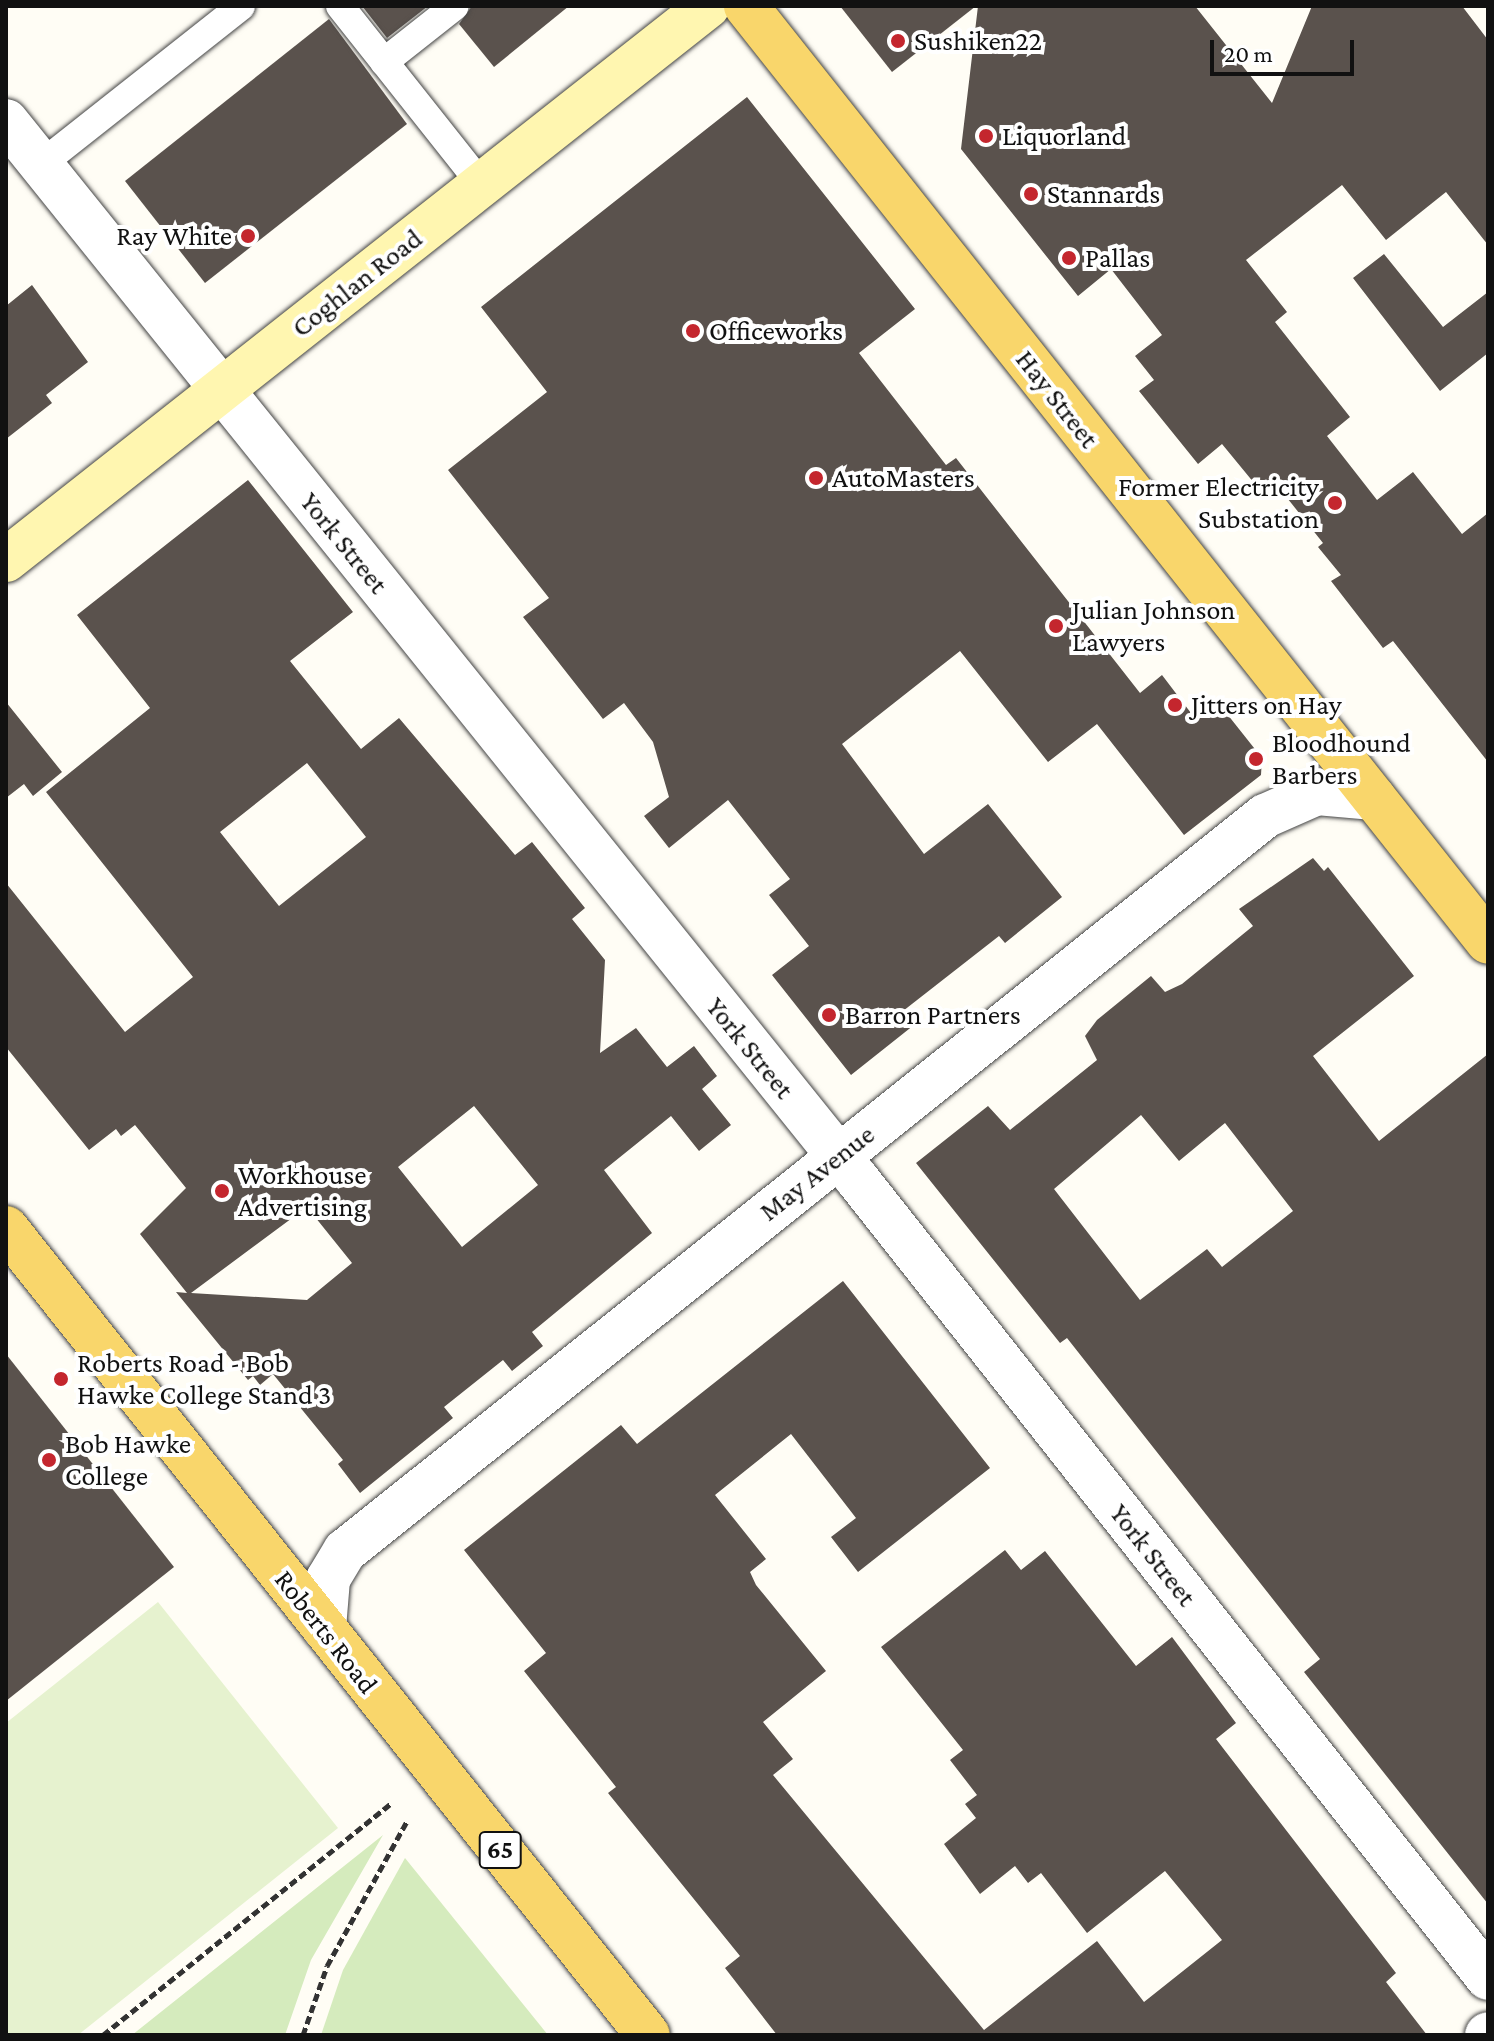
<!DOCTYPE html>
<style>
body{margin:0}
#map{position:relative;width:1494px;height:2041px;overflow:hidden;background:#fffdf5;font-family:"Crimson Pro",serif}
div>[style]{position:absolute}
.green>*{inset:0;background:#d5ebbd}
.pitch>*{inset:0;background:#e6f2cf}
.building>*{inset:0;background:#5a524d}
.path>*{height:5px;margin-top:-2.5px;transform-origin:0;background:repeating-linear-gradient(90deg,#333 0 8px,transparent 0 12px)}
.roads{filter:drop-shadow(0 0 2px #444) drop-shadow(0 0 2px #444)}
.lane>*{height:28px;margin:-14px;padding:0 14px;transform-origin:14px;border-radius:14px;background:#fff}
.street>*{height:44px;margin:-22px;padding:0 22px;transform-origin:22px;border-radius:22px;background:#fff}
.secondary>*{height:44px;margin:-22px;padding:0 22px;transform-origin:22px;border-radius:22px;background:#fff6b0}
.primary>*{height:44px;margin:-22px;padding:0 22px;transform-origin:22px;border-radius:22px;background:#f9d66b}
.dots>*{width:22px;height:22px;translate:-50% -50%;box-sizing:border-box;border:4px solid #fff;border-radius:50%}
span{translate:-50% -50%;white-space:nowrap;text-align:center;line-height:1.15;-webkit-text-stroke:8px #fff;paint-order:stroke}
.shield-label span{padding:2px 6px;background:#fff;border:2px solid;border-radius:6px;-webkit-text-stroke-width:0}
.shield-label{font-size:26px;color:#111;font-weight:700}
.poi-label{font-size:28px;color:#111}
.left{translate:0 -50%;text-align:left}
.right{translate:-100% -50%;text-align:right}
.street-label{font-size:28px;color:#111}
.frame{position:absolute;inset:0;border:8px solid #111;pointer-events:none}
.scale{position:absolute;left:1210px;top:40px;width:144px;height:36px;box-sizing:border-box;border:4px solid #111;border-top:0;padding-left:10px;font-size:24px;line-height:28px;white-space:nowrap;color:#111;-webkit-text-stroke:6px #fff;paint-order:stroke}
</style>
<div id="map">
<div class="green">
<i style="clip-path:polygon(383px 1835px,311px 1960px,285px 2035px,132px 2035px)"></i>
<i style="clip-path:polygon(405px 1858px,548px 2035px,321px 2035px,343px 1970px)"></i>
</div>
<div class="pitch">
<i style="clip-path:polygon(158px 1602px,338px 1828px,78px 2035px,6px 2035px,6px 1723px)"></i>
</div>
<div class="building">
<i style="clip-path:polygon(362px 6px,428px 6px,387px 38px)"></i>
<i style="clip-path:polygon(472px 6px,569px 6px,494px 67px,459px 24px)"></i>
<i style="clip-path:polygon(840px 6px,976px 6px,892px 72px)"></i>
<i style="clip-path:polygon(978px 6px,1195px 6px,1272px 103px,1312px 6px,1462px 6px,1488px 40px,1488px 245px,1446px 192px,1386px 240px,1342px 185px,1246px 260px,1287px 312px,1275px 322px,1350px 417px,1327px 436px,1377px 500px,1413px 472px,1462px 534px,1488px 513px,1488px 762px,1393px 641px,1383px 648px,1331px 581px,1341px 575px,1318px 547px,1323px 543px,1272px 479px,1259px 489px,1222px 444px,1198px 464px,1139px 391px,1154px 380px,1135px 356px,1162px 335px,1111px 269px,1078px 296px,961px 149px)"></i>
<i style="clip-path:polygon(329px 19px,407px 124px,205px 283px,125px 181px)"></i>
<i style="clip-path:polygon(747px 97px,915px 309px,859px 353px,946px 465px,956px 458px,1140px 693px,1162px 675px,1194px 717px,1216px 700px,1262px 758px,1261px 775px,1184px 835px,1097px 724px,1048px 762px,960px 651px,842px 744px,924px 854px,988px 804px,1062px 897px,1005px 943px,999px 936px,903px 1011px,914px 1025px,851px 1075px,772px 975px,809px 946px,769px 895px,790px 879px,728px 800px,669px 848px,644px 816px,669px 797px,653px 742px,624px 703px,603px 719px,523px 617px,549px 598px,448px 470px,547px 392px,481px 307px)"></i>
<i style="clip-path:polygon(1384px 254px,1443px 327px,1488px 292px,1488px 353px,1440px 391px,1353px 278px)"></i>
<i style="clip-path:polygon(32px 285px,88px 362px,46px 395px,52px 403px,6px 439px,6px 306px)"></i>
<i style="clip-path:polygon(evenodd,248px 480px,353px 612px,290px 661px,361px 749px,399px 718px,515px 855px,532px 842px,585px 908px,572px 919px,605px 960px,600px 1053px,636px 1028px,667px 1067px,694px 1046px,717px 1076px,702px 1089px,731px 1125px,699px 1151px,671px 1116px,604px 1170px,652px 1233px,532px 1332px,543px 1346px,512px 1371px,503px 1360px,444px 1407px,453px 1418px,360px 1493px,338px 1464px,343px 1460px,273px 1374px,260px 1385px,253px 1376px,248px 1380px,176px 1292px,187px 1293px,140px 1234px,186px 1188px,135px 1125px,121px 1136px,116px 1129px,89px 1150px,6px 1047px,6px 883px,125px 1032px,193px 977px,46px 792px,150px 708px,77px 615px,248px 480px,307px 763px,366px 837px,279px 906px,220px 832px,307px 763px,248px 480px,474px 1106px,538px 1185px,462px 1247px,398px 1167px,474px 1106px,248px 480px,307px 1207px,352px 1263px,307px 1300px,191px 1293px,307px 1207px)"></i>
<i style="clip-path:polygon(6px 702px,62px 772px,33px 796px,24px 784px,6px 798px)"></i>
<i style="clip-path:polygon(evenodd,1313px 858px,1324px 871px,1328px 867px,1414px 976px,1313px 1056px,1379px 1141px,1488px 1054px,1488px 1904px,1304px 1672px,1320px 1659px,1067px 1338px,1060px 1343px,916px 1163px,988px 1106px,1010px 1130px,1097px 1060px,1085px 1036px,1097px 1020px,1151px 976px,1165px 992px,1182px 984px,1253px 926px,1239px 909px,1313px 858px,1141px 1115px,1179px 1161px,1225px 1123px,1293px 1211px,1222px 1267px,1207px 1249px,1140px 1300px,1054px 1189px,1141px 1115px)"></i>
<i style="clip-path:polygon(843px 1281px,990px 1468px,858px 1572px,831px 1537px,856px 1518px,791px 1434px,715px 1495px,766px 1559px,750px 1572px,756px 1585px,826px 1671px,763px 1722px,793px 1759px,773px 1775px,984px 2030px,1097px 1941px,1144px 2002px,1222px 1940px,1165px 1871px,1087px 1933px,1041px 1873px,1028px 1883px,1015px 1866px,980px 1894px,944px 1844px,976px 1818px,965px 1804px,977px 1795px,950px 1760px,963px 1750px,881px 1647px,1005px 1550px,1021px 1570px,1045px 1551px,1136px 1666px,1172px 1637px,1236px 1723px,1216px 1739px,1396px 1973px,1386px 1982px,1427px 2035px,777px 2035px,725px 1968px,740px 1956px,608px 1793px,616px 1787px,524px 1671px,546px 1653px,464px 1550px,621px 1425px,637px 1444px)"></i>
<i style="clip-path:polygon(6px 1354px,174px 1567px,6px 1701px)"></i>
</div>
<div class="path">
<i style="left:103px;top:2035px;width:371px;rotate:-38.8deg"></i>
<i style="left:303px;top:2035px;width:73px;rotate:-70.8deg"></i>
<i style="left:327px;top:1966px;width:166px;rotate:-61.1deg"></i>
</div>
<div class="roads">
<div class="lane">
<i style="left:340px;top:6px;width:228px;rotate:51.6deg"></i>
<i style="left:384px;top:62px;width:90px;rotate:-38.3deg"></i>
<i style="left:40px;top:165px;width:256px;rotate:-38.3deg"></i>
</div>
<div class="street">
<i style="left:6px;top:121px;width:1358px;rotate:51.19deg"></i>
<i style="left:857px;top:1179px;width:1018px;rotate:51.7deg"></i>
<i style="left:324px;top:1628px;width:49px;rotate:-85.3deg"></i>
<i style="left:328px;top:1579px;width:33px;rotate:-59deg"></i>
<i style="left:345px;top:1551px;width:1178px;rotate:-38.62deg"></i>
<i style="left:1265px;top:816px;width:57px;rotate:-23.9deg"></i>
<i style="left:1317px;top:793px;width:57px;rotate:5deg"></i>
<i style="left:1487px;top:2035px;width:1px;rotate:-45deg"></i>
</div>
<div class="secondary">
<i style="left:6px;top:560px;width:894px;rotate:-38.28deg"></i>
</div>
<div class="primary">
<i style="left:746px;top:6px;width:1194px;rotate:51.59deg"></i>
<i style="left:6px;top:1228px;width:1031px;rotate:51.5deg"></i>
</div>
</div>
<div class="dots">
<i style="left:898px;top:41px;background:#c4262e"></i>
<i style="left:986px;top:136px;background:#c4262e"></i>
<i style="left:1031px;top:194px;background:#c4262e"></i>
<i style="left:248px;top:236px;background:#c4262e"></i>
<i style="left:1069px;top:258px;background:#c4262e"></i>
<i style="left:693px;top:331px;background:#c4262e"></i>
<i style="left:816px;top:478px;background:#c4262e"></i>
<i style="left:1335px;top:503px;background:#c4262e"></i>
<i style="left:1056px;top:626px;background:#c4262e"></i>
<i style="left:1175px;top:705px;background:#c4262e"></i>
<i style="left:1256px;top:759px;background:#c4262e"></i>
<i style="left:829px;top:1015px;background:#c4262e"></i>
<i style="left:222px;top:1191px;background:#c4262e"></i>
<i style="left:61px;top:1379px;background:#c4262e"></i>
<i style="left:49px;top:1460px;background:#c4262e"></i>
</div>
<div class="shield-label">
<span style="left:500px;top:1850px">65</span>
</div>
<div class="poi-label">
<span class="left" style="left:914px;top:41px">Sushiken22</span>
<span class="left" style="left:1002px;top:136px">Liquorland</span>
<span class="left" style="left:1047px;top:194px">Stannards</span>
<span class="right" style="left:232px;top:236px">Ray White</span>
<span class="left" style="left:1085px;top:258px">Pallas</span>
<span class="left" style="left:709px;top:331px">Officeworks</span>
<span class="left" style="left:832px;top:478px">AutoMasters</span>
<span class="right" style="left:1319px;top:503px">Former Electricity<br>Substation</span>
<span class="left" style="left:1072px;top:626px">Julian Johnson<br>Lawyers</span>
<span class="left" style="left:1191px;top:705px">Jitters on Hay</span>
<span class="left" style="left:1272px;top:759px">Bloodhound<br>Barbers</span>
<span class="left" style="left:845px;top:1015px">Barron Partners</span>
<span class="left" style="left:238px;top:1191px">Workhouse<br>Advertising</span>
<span class="left" style="left:77px;top:1379px">Roberts Road - Bob<br>Hawke College Stand 3</span>
<span class="left" style="left:65px;top:1460px">Bob Hawke<br>College</span>
</div>
<div class="street-label">
<span style="left:357px;top:283px;rotate:-38deg">Coghlan Road</span>
<span style="left:1057px;top:399px;rotate:52deg">Hay Street</span>
<span style="left:344px;top:543px;rotate:51deg">York Street</span>
<span style="left:750px;top:1048px;rotate:51deg">York Street</span>
<span style="left:817px;top:1173px;rotate:-38deg">May Avenue</span>
<span style="left:1153px;top:1555px;rotate:52deg">York Street</span>
<span style="left:326px;top:1632px;rotate:52deg">Roberts Road</span>
</div>
<div class="frame"></div>
<div class="scale">20 m</div>
</div>
